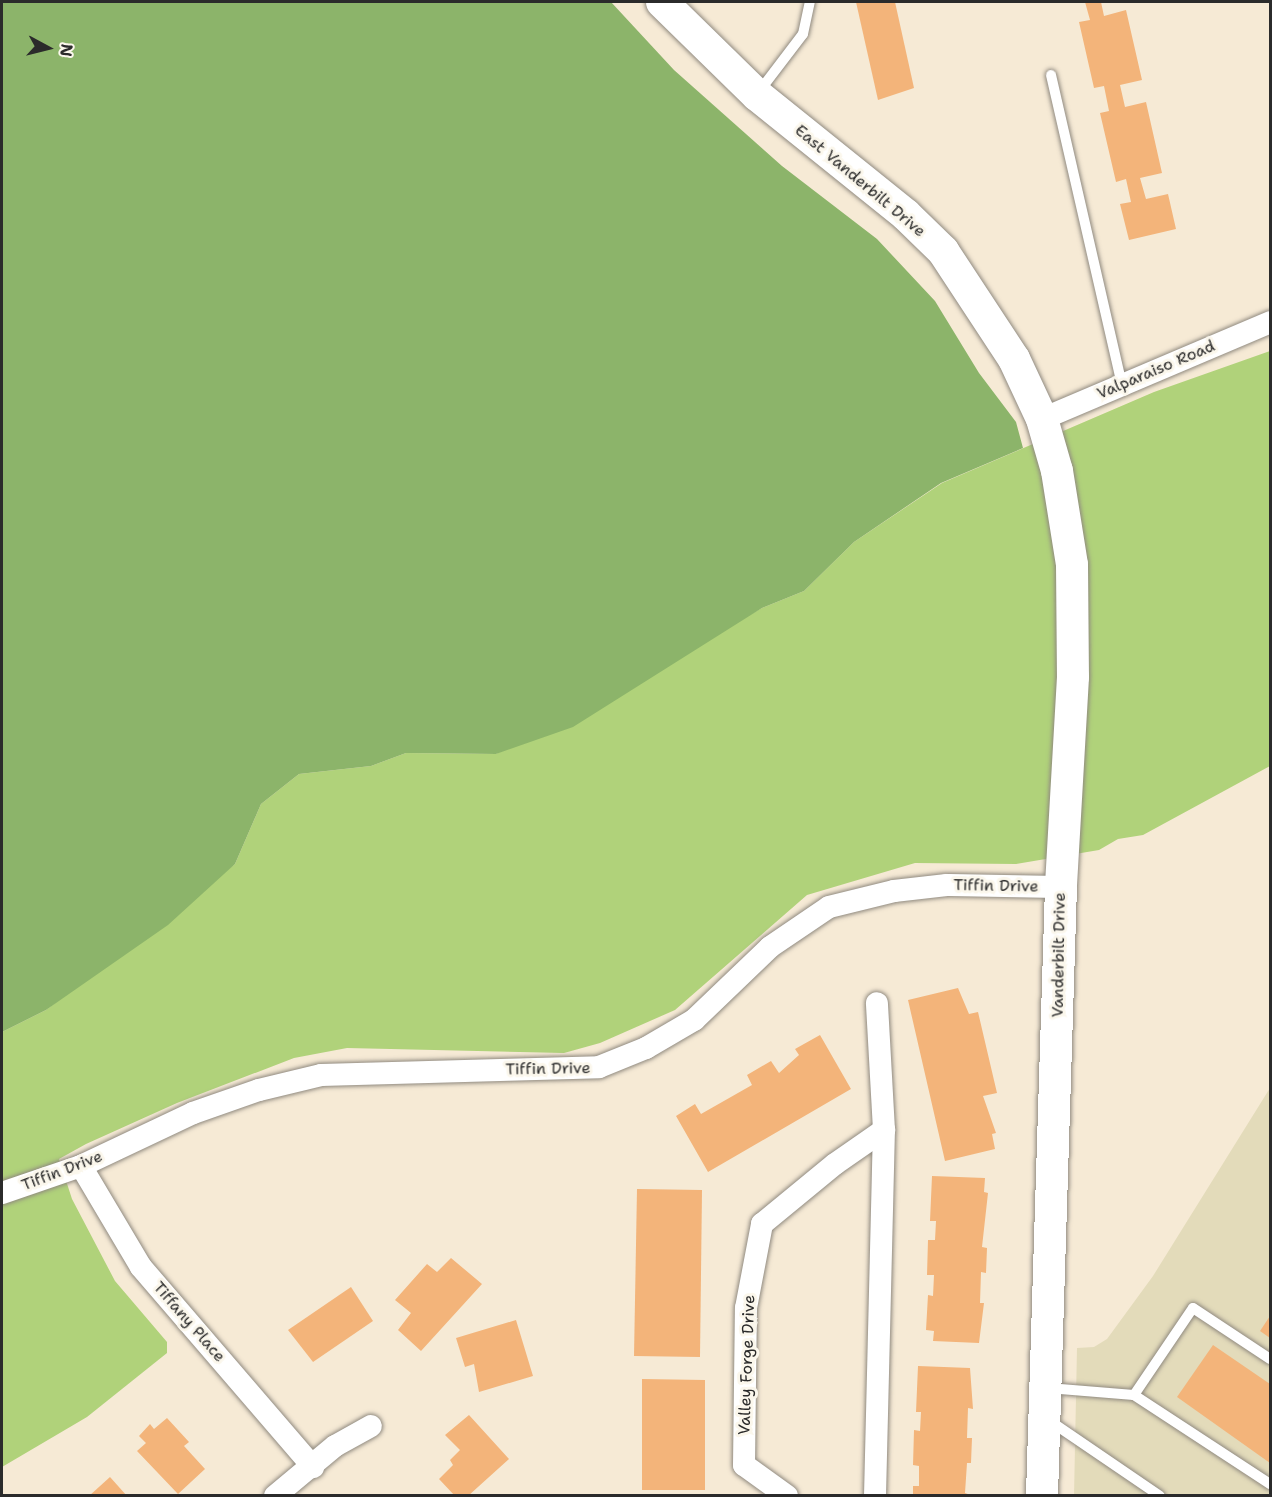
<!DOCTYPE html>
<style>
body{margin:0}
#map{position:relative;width:1272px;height:1497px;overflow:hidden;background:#f6ead5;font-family:"Shantell Sans",sans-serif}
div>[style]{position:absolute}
.built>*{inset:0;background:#e3dbba}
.green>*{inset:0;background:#b0d27a}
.forest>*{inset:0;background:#8cb46a}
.building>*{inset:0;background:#f3b47a}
.roads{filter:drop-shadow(0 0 2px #908a80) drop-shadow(0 0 2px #908a80)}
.lane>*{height:10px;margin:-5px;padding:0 5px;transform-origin:5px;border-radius:5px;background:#fff}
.street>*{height:22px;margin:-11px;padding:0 11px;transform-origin:11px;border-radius:11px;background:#fff}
.secondary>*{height:32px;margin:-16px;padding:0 16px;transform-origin:16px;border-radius:16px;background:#fff}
span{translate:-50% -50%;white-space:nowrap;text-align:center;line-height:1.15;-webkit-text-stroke:6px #fbf7ec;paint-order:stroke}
.street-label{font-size:16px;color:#2b2b2b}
.frame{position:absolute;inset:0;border:3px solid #2b2b2b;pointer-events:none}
.north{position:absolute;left:18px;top:18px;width:60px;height:60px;-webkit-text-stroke:4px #fbf7ec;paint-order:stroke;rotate:97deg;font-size:16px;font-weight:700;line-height:24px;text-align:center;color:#2b2b2b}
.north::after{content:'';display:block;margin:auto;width:21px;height:27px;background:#2b2b2b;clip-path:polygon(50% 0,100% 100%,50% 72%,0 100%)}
</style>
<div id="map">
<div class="built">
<i style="clip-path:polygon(1270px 1088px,1270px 1495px,1074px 1496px,1077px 1348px,1094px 1347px,1107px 1339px,1153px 1276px)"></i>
</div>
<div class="green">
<i style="clip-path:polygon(1270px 351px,1270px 766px,1143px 835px,1118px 839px,1099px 850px,1016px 864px,915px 863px,807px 895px,675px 1010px,600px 1043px,564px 1053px,347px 1048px,294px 1058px,177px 1103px,86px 1144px,59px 1159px,72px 1199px,115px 1281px,167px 1342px,167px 1353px,87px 1417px,2px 1467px,2px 1032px,46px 1010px,235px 864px,261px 804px,299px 774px,371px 766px,406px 753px,496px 754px,762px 608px,804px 591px,854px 542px,942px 483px,1154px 392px)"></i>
</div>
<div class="forest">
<i style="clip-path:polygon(2px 2px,611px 2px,674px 70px,782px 166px,877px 239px,935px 301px,979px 373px,1016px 422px,1023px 448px,941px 483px,854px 542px,804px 591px,762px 608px,573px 727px,496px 754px,406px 753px,371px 766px,299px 774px,261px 804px,235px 864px,168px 925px,46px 1010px,2px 1032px)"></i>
</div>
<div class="building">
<i style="clip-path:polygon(856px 2px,895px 2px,914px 88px,878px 100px)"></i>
<i style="clip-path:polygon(1085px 2px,1101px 2px,1104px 16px,1126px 10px,1142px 80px,1120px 85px,1125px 107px,1146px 102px,1162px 173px,1140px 178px,1146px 199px,1168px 194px,1176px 229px,1129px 240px,1120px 204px,1131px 202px,1126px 179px,1116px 182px,1100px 113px,1109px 111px,1104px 86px,1094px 88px,1079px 22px,1090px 20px)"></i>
<i style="clip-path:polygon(958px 988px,969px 1014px,978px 1012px,997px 1093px,983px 1096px,996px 1133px,992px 1134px,995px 1149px,945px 1161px,908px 1000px)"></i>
<i style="clip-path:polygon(820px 1035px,851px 1089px,708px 1172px,676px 1116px,695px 1104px,701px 1114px,752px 1085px,747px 1075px,771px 1061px,779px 1073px,799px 1055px,795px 1049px)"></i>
<i style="clip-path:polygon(932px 1176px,985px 1178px,984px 1192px,988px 1193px,982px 1247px,987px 1248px,986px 1273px,981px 1272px,980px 1303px,984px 1303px,979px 1343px,933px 1341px,934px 1331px,926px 1330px,928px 1295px,933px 1296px,934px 1275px,927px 1275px,928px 1240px,935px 1240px,936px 1221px,930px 1221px)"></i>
<i style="clip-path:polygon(637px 1189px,702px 1190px,700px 1357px,634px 1356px)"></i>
<i style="clip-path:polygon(451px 1258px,482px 1284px,421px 1351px,398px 1330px,411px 1313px,395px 1300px,427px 1264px,437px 1272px)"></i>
<i style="clip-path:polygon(351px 1287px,373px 1321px,313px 1362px,288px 1330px)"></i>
<i style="clip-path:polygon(1270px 1316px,1270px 1338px,1260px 1331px)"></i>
<i style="clip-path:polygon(516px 1320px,533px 1376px,479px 1392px,474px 1364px,465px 1367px,456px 1338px)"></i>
<i style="clip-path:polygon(1213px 1345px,1270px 1384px,1270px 1463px,1177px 1397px)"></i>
<i style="clip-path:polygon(918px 1366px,970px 1368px,973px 1409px,968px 1408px,967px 1438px,972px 1438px,971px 1463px,967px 1463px,965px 1493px,973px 1496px,913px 1496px,913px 1486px,919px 1486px,919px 1466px,913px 1465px,914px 1430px,920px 1431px,921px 1412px,916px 1412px)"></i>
<i style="clip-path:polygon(642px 1379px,705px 1380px,705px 1490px,642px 1490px)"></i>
<i style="clip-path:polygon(469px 1415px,509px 1459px,468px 1496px,455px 1496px,439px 1479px,453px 1465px,450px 1460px,460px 1450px,445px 1435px)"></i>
<i style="clip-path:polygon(167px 1418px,189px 1442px,184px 1446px,205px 1469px,178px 1494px,137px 1451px,146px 1443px,139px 1436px,150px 1424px,154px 1429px)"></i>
<i style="clip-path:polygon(110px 1477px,127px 1496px,89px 1496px)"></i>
</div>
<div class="roads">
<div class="lane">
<i style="left:1051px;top:75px;width:317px;rotate:77.1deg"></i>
<i style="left:758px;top:93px;width:74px;rotate:-52.7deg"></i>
<i style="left:803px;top:34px;width:33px;rotate:-78deg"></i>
<i style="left:1048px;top:1388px;width:86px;rotate:4.7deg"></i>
<i style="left:1134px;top:1395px;width:105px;rotate:-55.9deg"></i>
<i style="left:1193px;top:1308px;width:92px;rotate:33.5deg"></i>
<i style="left:1134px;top:1395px;width:163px;rotate:33.2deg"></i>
<i style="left:1050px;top:1421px;width:133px;rotate:34.3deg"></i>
</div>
<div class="street">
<i style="left:1042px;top:419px;width:248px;rotate:-23deg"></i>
<i style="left:81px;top:1166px;width:117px;rotate:59.3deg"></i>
<i style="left:141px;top:1267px;width:264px;rotate:49.3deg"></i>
<i style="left:2px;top:1193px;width:83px;rotate:-18.9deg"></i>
<i style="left:81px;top:1166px;width:124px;rotate:-25.3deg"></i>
<i style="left:193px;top:1113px;width:70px;rotate:-19.2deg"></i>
<i style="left:259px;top:1090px;width:64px;rotate:-13.6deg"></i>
<i style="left:321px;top:1075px;width:278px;rotate:-1.6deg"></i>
<i style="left:599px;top:1067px;width:51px;rotate:-22deg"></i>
<i style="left:646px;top:1048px;width:56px;rotate:-30.3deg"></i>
<i style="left:694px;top:1020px;width:105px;rotate:-43.8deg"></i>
<i style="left:770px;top:947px;width:71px;rotate:-34.1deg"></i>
<i style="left:829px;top:907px;width:67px;rotate:-13.8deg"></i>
<i style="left:894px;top:891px;width:53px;rotate:-6.5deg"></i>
<i style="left:947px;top:885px;width:114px;rotate:1deg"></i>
<i style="left:275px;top:1496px;width:78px;rotate:-39.8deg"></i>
<i style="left:335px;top:1446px;width:41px;rotate:-29.1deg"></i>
<i style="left:787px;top:1496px;width:53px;rotate:-144.2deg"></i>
<i style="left:744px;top:1465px;width:157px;rotate:-89.3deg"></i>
<i style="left:746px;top:1308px;width:86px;rotate:-79.2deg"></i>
<i style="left:762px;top:1224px;width:94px;rotate:-39.4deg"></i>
<i style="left:835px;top:1164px;width:60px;rotate:-34.8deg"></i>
<i style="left:875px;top:1496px;width:366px;rotate:-88.6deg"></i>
<i style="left:884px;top:1130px;width:127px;rotate:-93.2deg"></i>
</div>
<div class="secondary">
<i style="left:662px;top:2px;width:133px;rotate:44.4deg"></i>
<i style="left:757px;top:95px;width:191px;rotate:38.8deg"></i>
<i style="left:906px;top:215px;width:52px;rotate:44.2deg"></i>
<i style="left:943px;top:251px;width:129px;rotate:56.7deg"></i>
<i style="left:1014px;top:359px;width:66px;rotate:65deg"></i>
<i style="left:1042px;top:419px;width:54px;rotate:73.9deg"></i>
<i style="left:1057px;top:471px;width:95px;rotate:80.9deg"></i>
<i style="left:1072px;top:565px;width:112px;rotate:89.5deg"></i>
<i style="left:1073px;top:677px;width:210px;rotate:93.3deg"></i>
<i style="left:1061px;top:887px;width:609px;rotate:91.79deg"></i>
</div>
</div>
<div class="street-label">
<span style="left:860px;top:181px;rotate:40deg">East Vanderbilt Drive</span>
<span style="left:1156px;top:370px;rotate:-23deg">Valparaiso Road</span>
<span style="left:996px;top:886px;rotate:1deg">Tiffin Drive</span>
<span style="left:1059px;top:955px;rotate:-89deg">Vanderbilt Drive</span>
<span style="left:548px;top:1069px;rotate:-1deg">Tiffin Drive</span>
<span style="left:62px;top:1171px;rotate:-21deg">Tiffin Drive</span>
<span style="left:189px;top:1322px;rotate:49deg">Tiffany Place</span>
<span style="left:747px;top:1365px;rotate:-88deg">Valley Forge Drive</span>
</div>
<div class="frame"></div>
<div class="north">N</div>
</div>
